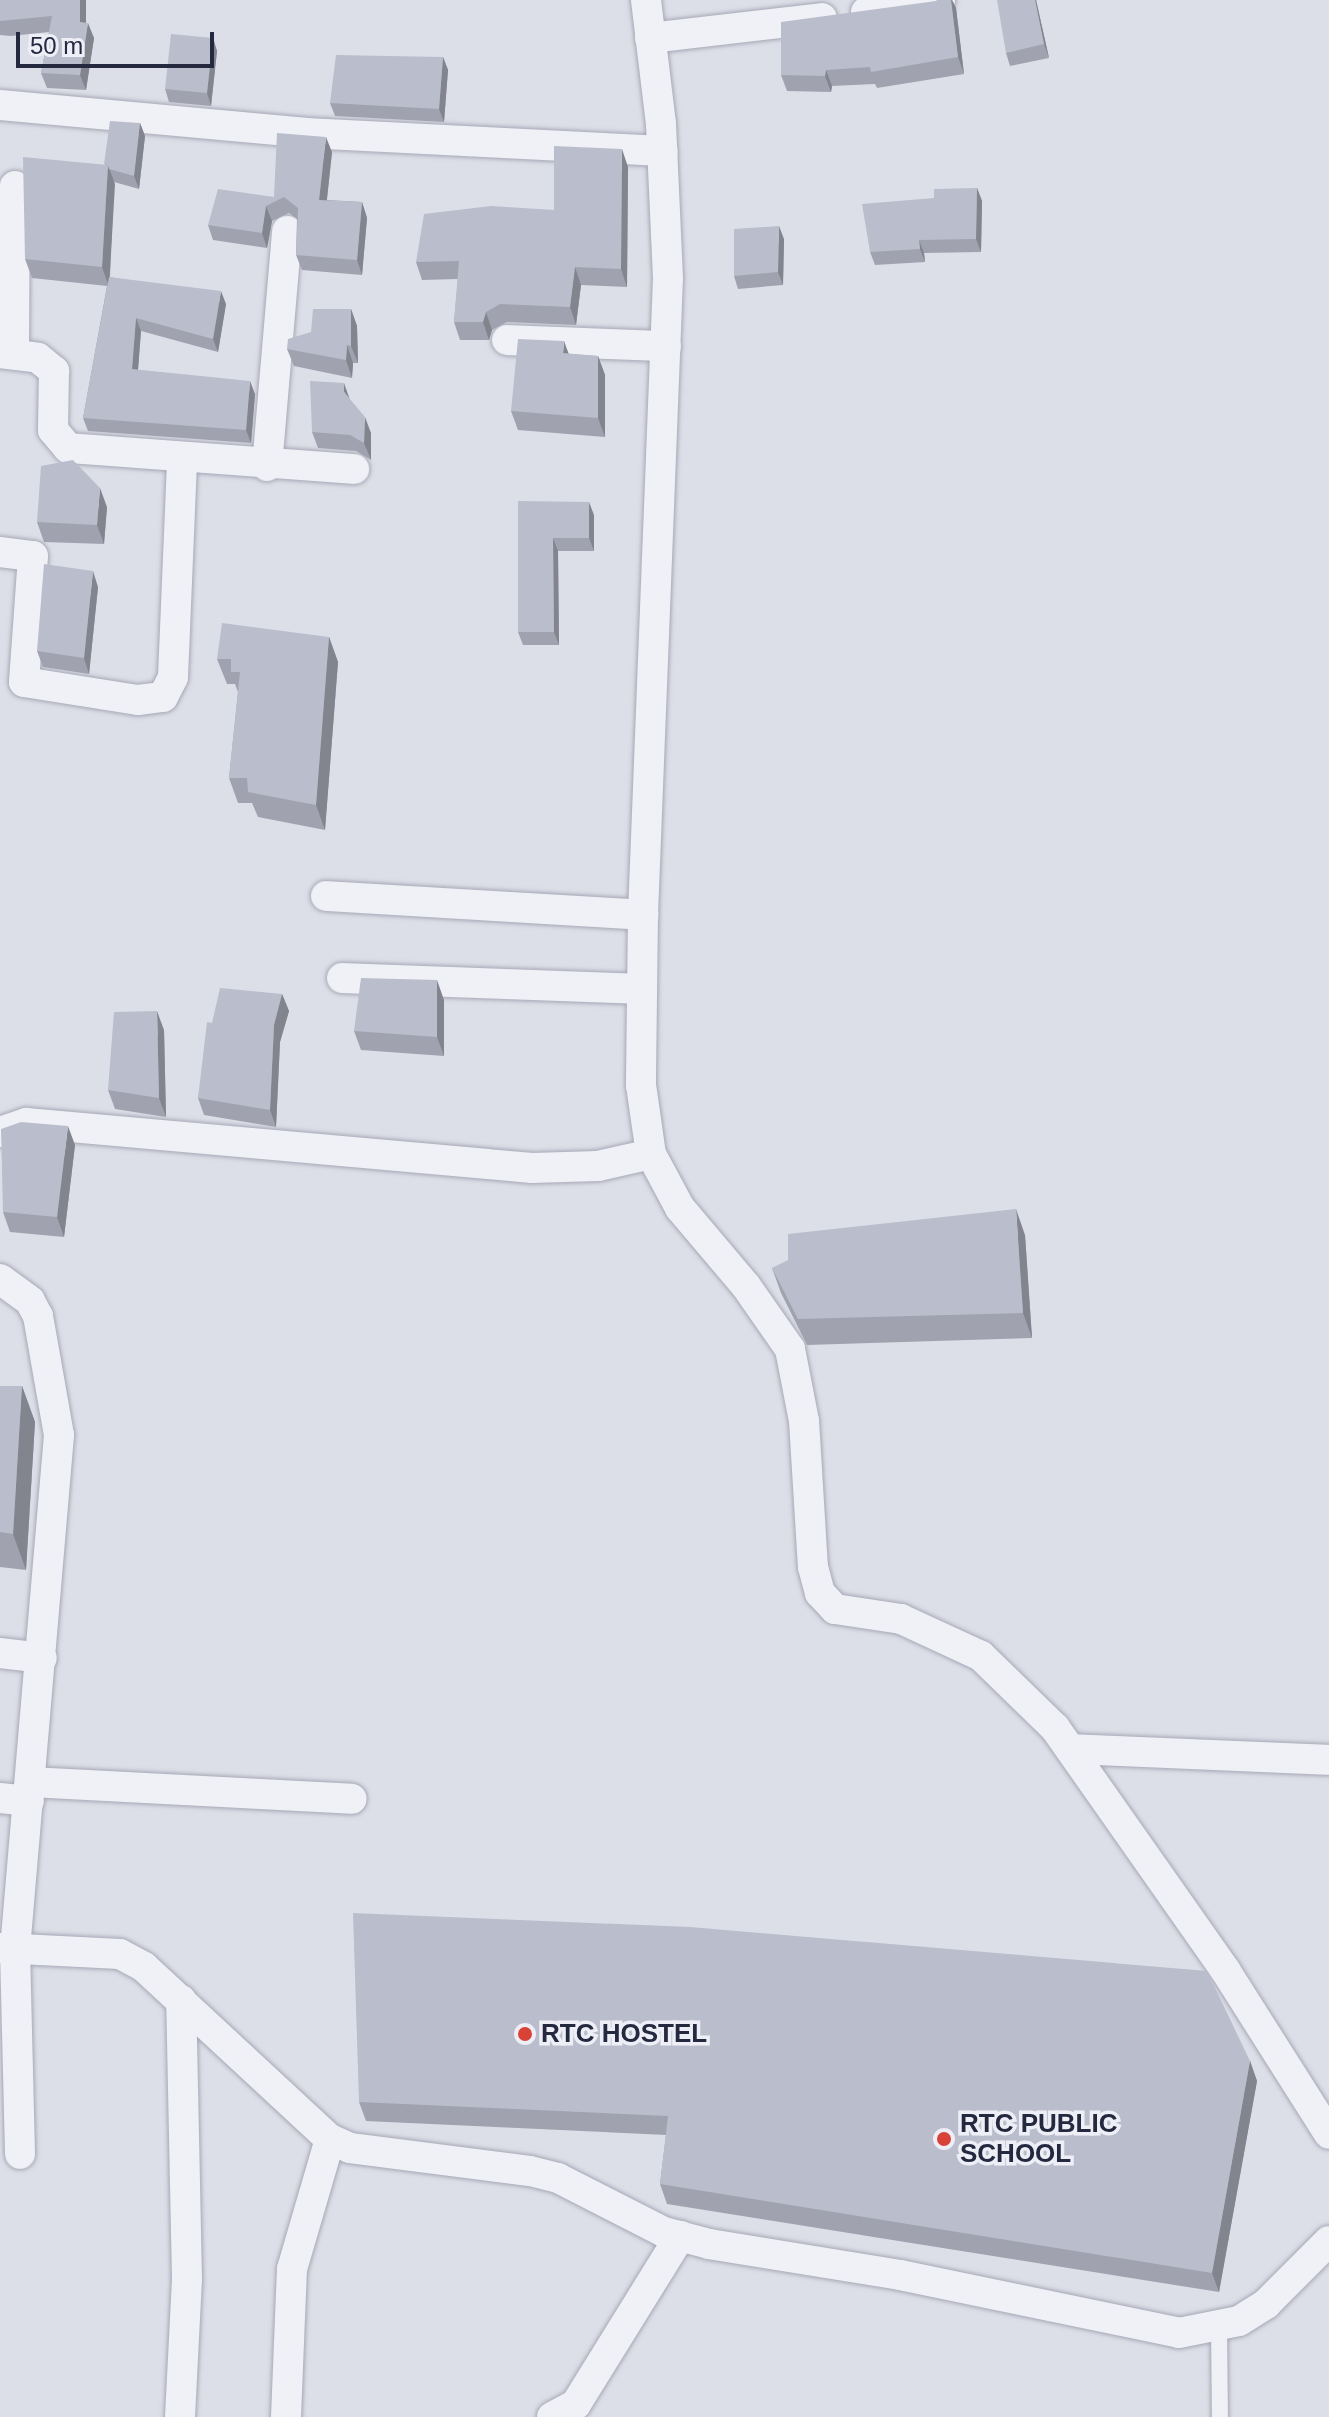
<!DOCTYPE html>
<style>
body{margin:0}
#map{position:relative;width:1329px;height:2417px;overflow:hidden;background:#dddfe8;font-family:Helvetica,sans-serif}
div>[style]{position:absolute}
.roads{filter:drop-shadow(0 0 2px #a6a8b6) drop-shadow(0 0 2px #a6a8b6)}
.service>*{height:16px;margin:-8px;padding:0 8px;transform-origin:8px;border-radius:8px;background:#f0f1f6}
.minor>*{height:30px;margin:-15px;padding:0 15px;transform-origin:15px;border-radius:15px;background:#f0f1f6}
.wall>*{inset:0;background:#a0a3af}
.shaded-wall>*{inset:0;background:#82848e}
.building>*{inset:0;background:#babdcb}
.dots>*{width:22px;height:22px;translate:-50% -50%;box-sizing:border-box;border:4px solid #edeef6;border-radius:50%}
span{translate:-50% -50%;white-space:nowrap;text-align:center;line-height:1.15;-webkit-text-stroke:7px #edeef6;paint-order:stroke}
.poi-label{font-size:26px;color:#252940;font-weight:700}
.left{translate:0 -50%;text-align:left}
.scale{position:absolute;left:16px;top:32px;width:198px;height:36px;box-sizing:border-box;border:4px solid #252940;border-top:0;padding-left:10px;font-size:24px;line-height:28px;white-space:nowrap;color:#252940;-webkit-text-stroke:6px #edeef6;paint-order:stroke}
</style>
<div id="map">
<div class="roads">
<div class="service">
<i style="left:1219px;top:2326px;width:91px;rotate:89.4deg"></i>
</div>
<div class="minor">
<i style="left:646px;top:0;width:125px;rotate:83.1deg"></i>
<i style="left:661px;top:124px;width:154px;rotate:87.4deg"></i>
<i style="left:668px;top:278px;width:637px;rotate:92.25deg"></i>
<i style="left:643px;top:915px;width:170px;rotate:90.7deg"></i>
<i style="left:641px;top:1085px;width:70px;rotate:81.8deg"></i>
<i style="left:651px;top:1154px;width:61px;rotate:61.8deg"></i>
<i style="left:680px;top:1208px;width:102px;rotate:49.8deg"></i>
<i style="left:746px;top:1286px;width:77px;rotate:55.1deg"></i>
<i style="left:790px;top:1349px;width:73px;rotate:79deg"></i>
<i style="left:804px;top:1421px;width:146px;rotate:86.5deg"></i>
<i style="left:813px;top:1567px;width:27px;rotate:75deg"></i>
<i style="left:820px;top:1593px;width:22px;rotate:47deg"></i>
<i style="left:835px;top:1609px;width:67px;rotate:8.6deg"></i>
<i style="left:901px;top:1619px;width:88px;rotate:24.8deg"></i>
<i style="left:981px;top:1656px;width:103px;rotate:44.2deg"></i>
<i style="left:1055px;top:1728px;width:296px;rotate:54.9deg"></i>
<i style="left:1225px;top:1970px;width:194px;rotate:57.6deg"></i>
<i style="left:866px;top:12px;width:75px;rotate:-9.2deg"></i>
<i style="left:650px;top:38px;width:173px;rotate:-6.6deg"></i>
<i style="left:0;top:105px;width:307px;rotate:5.2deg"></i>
<i style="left:306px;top:133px;width:357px;rotate:2.9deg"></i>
<i style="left:507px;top:340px;width:159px;rotate:2.2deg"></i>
<i style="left:0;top:353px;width:38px;rotate:7deg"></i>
<i style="left:38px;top:358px;width:21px;rotate:39deg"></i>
<i style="left:54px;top:371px;width:59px;rotate:91deg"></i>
<i style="left:53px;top:430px;width:23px;rotate:50deg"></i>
<i style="left:68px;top:448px;width:287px;rotate:4.2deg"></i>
<i style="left:14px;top:354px;width:168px;rotate:-89.7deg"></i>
<i style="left:267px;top:466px;width:236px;rotate:-85.1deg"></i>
<i style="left:0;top:552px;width:33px;rotate:7deg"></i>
<i style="left:33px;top:556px;width:126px;rotate:94.1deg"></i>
<i style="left:24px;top:682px;width:115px;rotate:9deg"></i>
<i style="left:138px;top:700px;width:25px;rotate:-7deg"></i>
<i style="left:163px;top:697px;width:22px;rotate:-63deg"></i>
<i style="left:173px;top:677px;width:217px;rotate:-87.6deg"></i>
<i style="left:326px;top:896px;width:318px;rotate:3.4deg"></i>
<i style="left:342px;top:978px;width:300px;rotate:2.1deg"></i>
<i style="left:0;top:1132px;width:28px;rotate:-19deg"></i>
<i style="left:26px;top:1123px;width:508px;rotate:5.08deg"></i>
<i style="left:532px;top:1168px;width:66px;rotate:-1.7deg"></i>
<i style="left:598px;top:1166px;width:54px;rotate:-12.8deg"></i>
<i style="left:0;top:1279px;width:37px;rotate:36deg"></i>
<i style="left:30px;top:1301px;width:17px;rotate:62deg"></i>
<i style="left:38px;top:1316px;width:121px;rotate:80deg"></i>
<i style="left:59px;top:1435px;width:516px;rotate:94.89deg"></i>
<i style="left:15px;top:1949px;width:205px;rotate:88.6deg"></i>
<i style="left:0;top:1653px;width:42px;rotate:6.8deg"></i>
<i style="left:1071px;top:1749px;width:258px;rotate:2.4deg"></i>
<i style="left:30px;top:1782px;width:322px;rotate:3deg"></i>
<i style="left:0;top:1798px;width:29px;rotate:6deg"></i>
<i style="left:0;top:1948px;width:120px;rotate:2.9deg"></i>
<i style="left:120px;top:1954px;width:27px;rotate:28deg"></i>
<i style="left:144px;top:1967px;width:253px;rotate:42.8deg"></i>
<i style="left:330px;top:2139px;width:22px;rotate:24deg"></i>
<i style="left:350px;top:2148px;width:181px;rotate:7.3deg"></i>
<i style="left:530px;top:2171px;width:29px;rotate:14deg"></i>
<i style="left:558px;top:2178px;width:119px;rotate:27deg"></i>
<i style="left:664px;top:2232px;width:47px;rotate:14.9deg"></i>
<i style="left:709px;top:2244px;width:193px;rotate:9.2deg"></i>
<i style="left:900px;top:2275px;width:285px;rotate:11.7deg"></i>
<i style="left:1179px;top:2333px;width:61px;rotate:-11.3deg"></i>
<i style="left:1239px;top:2321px;width:32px;rotate:-32deg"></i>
<i style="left:1266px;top:2304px;width:89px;rotate:-45deg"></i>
<i style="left:180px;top:2417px;width:138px;rotate:-87.1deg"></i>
<i style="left:187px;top:2279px;width:279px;rotate:-91.2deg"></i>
<i style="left:286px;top:2417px;width:148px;rotate:-87.7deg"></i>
<i style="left:292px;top:2269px;width:135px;rotate:-73.7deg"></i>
<i style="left:552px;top:2417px;width:27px;rotate:-28deg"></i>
<i style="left:576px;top:2404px;width:198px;rotate:-58.2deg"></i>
</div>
</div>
<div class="wall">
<i style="clip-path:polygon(0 0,86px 0,86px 22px,94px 38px,86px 90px,47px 88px,41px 73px,49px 32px,11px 36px,0 35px)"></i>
<i style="clip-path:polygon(938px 0,952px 0,956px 8px,964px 74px,877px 88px,875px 84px,832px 86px,831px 92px,787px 91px,781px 75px)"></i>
<i style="clip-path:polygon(1036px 0,1049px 58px,1010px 66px,1006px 53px)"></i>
<i style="clip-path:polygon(213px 38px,217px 51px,211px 106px,169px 102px,165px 89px)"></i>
<i style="clip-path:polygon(443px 57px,448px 70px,444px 122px,335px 116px,330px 103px)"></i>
<i style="clip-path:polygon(140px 123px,145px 136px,139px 189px,114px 182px,110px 277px,226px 304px,218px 352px,141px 331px,138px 370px,255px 394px,251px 443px,88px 431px,83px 418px,107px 286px,32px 278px,25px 259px)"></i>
<i style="clip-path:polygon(332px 152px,327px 200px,362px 202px,367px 218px,362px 275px,302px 270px,296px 255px,297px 219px,289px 213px,272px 221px,267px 248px,213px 240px,208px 225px,274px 197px)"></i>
<i style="clip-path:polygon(628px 167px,627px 287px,581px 285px,576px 325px,507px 322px,492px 330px,489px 340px,460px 340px,454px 322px,458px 279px,422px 280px,416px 262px,554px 210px)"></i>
<i style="clip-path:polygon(977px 188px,982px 201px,981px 252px,924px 253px,925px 262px,875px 265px,870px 252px,934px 198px)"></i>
<i style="clip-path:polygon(784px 239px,783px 285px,738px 289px,734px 276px)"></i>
<i style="clip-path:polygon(351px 309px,357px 326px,358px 363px,353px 363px,352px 378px,294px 366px,287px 349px,311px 332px)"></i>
<i style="clip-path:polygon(569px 354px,598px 356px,605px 375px,605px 437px,518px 430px,511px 411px)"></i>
<i style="clip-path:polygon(350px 400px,371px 433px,371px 460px,356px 451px,318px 448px,312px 432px)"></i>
<i style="clip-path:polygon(518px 501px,594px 515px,594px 551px,558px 551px,559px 645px,523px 645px,518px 632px)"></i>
<i style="clip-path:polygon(107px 507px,104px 544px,44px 542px,37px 522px)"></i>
<i style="clip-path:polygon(98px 587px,89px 674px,43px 667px,37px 651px)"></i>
<i style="clip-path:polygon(329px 637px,338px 662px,325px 830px,258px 817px,252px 803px,238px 803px,229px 778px,238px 692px,235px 684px,227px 684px,217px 659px)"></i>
<i style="clip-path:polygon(282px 994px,289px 1011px,280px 1042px,276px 1127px,204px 1115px,198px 1098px,212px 1023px)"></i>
<i style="clip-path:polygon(444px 1000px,444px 1056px,361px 1050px,354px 1031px)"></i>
<i style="clip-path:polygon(164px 1030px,166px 1117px,115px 1109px,108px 1090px)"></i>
<i style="clip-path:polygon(75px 1145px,64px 1237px,10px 1232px,3px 1212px)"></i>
<i style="clip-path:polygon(1025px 1235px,1032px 1338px,807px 1345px,781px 1293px,772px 1268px)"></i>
<i style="clip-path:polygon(0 1386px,22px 1386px,35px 1422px,26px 1570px,0 1567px)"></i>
<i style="clip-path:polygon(1250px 2061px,1257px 2081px,1219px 2292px,667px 2204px,660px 2184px,666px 2135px,366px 2121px,359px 2102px)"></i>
</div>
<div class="shaded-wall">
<i style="clip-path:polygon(80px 0,86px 0,86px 37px,80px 22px)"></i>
<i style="clip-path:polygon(951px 0,952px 0,956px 8px,964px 74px,958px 57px)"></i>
<i style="clip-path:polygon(1035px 0,1036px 0,1049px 58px,1044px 44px)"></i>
<i style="clip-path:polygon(88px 23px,94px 38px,86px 90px,80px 75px)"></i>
<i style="clip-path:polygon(213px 38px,217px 51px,211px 106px,207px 93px)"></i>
<i style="clip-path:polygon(443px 57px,448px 70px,444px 122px,439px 109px)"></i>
<i style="clip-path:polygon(826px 70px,832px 86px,831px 92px,825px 76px)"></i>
<i style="clip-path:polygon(140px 123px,145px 136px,139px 189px,134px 176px)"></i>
<i style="clip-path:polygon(326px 137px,332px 152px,325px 216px,319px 200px)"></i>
<i style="clip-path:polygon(622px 149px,628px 167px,627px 287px,621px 269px)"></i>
<i style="clip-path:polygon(108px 165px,115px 184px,109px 287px,102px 267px)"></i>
<i style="clip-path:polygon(977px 188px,982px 201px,981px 252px,976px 239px)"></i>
<i style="clip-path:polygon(362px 202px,367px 218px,362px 275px,357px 260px)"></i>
<i style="clip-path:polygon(266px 206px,272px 221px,267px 248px,262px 233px)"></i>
<i style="clip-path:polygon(779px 226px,784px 239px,783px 285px,778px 272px)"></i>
<i style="clip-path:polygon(919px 240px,924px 253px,925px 262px,920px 249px)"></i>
<i style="clip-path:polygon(575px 267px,581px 285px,576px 325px,570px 307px)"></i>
<i style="clip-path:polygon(221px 291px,226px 304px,218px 352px,213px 339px)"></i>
<i style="clip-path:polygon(351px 309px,357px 326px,358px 363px,351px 346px)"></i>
<i style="clip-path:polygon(486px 312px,492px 330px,489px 340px,483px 322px)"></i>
<i style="clip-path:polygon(136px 318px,141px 331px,137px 382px,132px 369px)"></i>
<i style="clip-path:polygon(564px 341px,571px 360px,563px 353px)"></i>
<i style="clip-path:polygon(347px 345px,353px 363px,352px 378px,346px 360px)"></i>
<i style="clip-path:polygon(598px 356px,605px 375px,605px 437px,598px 418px)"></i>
<i style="clip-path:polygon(250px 381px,255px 394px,251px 443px,246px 430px)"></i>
<i style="clip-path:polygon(344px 383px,350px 400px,344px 392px)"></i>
<i style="clip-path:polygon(365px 417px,371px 433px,371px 460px,364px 443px)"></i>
<i style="clip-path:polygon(100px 488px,107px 507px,104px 544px,97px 525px)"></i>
<i style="clip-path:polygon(589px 502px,594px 515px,594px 551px,589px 538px)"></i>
<i style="clip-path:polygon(553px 538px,558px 551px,559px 645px,554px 632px)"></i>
<i style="clip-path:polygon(93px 571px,98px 587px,89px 674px,84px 658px)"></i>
<i style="clip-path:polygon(329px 637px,338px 662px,325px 830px,316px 805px)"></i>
<i style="clip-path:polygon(437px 980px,444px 1000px,444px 1056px,437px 1037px)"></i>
<i style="clip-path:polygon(282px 994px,289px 1011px,280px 1042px,276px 1127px,270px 1110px,274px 1025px)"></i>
<i style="clip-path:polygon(157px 1011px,164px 1030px,166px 1117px,159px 1098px)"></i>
<i style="clip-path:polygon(68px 1126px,75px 1145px,64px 1237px,57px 1217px)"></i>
<i style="clip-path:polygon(1016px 1209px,1025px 1235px,1032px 1338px,1023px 1313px)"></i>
<i style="clip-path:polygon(22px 1386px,35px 1422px,26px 1570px,13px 1534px)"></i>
<i style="clip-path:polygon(1250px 2061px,1257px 2081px,1219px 2292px,1212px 2273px)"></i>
</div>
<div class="building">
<i style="clip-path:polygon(0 0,80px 0,80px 22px,88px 23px,80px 75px,41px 73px,52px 16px,0 21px)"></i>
<i style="clip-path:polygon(938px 0,951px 0,958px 57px,871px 72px,870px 67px,826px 70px,825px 76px,781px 75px,781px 22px,936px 1px)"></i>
<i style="clip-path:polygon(997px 0,1035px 0,1044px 44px,1006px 53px)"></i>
<i style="clip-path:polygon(171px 34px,213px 38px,207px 93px,165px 89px)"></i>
<i style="clip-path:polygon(336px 55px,443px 57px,439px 109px,330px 103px)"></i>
<i style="clip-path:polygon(110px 121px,140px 123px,134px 176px,109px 169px,108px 165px,104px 164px)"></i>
<i style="clip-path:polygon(277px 133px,326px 137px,319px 200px,362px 202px,357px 260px,296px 255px,298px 208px,284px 197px,266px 206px,262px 233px,208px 225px,218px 189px,274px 197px)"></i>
<i style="clip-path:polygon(554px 146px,622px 149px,621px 269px,575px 267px,570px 307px,500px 304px,486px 312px,483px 322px,454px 322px,459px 261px,416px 262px,424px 214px,491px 206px,554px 210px)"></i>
<i style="clip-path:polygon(23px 157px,108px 165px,102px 267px,25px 259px)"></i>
<i style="clip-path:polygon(977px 188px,976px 239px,919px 240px,920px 249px,870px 252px,862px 204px,934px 198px,934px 189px)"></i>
<i style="clip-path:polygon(779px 226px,778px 272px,734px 276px,734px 229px)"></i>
<i style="clip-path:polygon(109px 277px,221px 291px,213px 339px,136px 318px,132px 369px,250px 381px,246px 430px,83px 418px)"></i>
<i style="clip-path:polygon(313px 309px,351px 309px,351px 346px,347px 345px,346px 360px,287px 349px,288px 339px,311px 332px)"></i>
<i style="clip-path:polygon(518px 339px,564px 341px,563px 353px,598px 356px,598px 418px,511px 411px)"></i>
<i style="clip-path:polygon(310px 381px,344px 383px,344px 392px,365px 417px,364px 443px,350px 435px,312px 432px)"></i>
<i style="clip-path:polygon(73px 460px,100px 488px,97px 525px,37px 522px,41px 466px)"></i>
<i style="clip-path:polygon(518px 501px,589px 502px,589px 538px,553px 538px,554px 632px,518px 632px)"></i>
<i style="clip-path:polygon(44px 564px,93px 571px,84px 658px,37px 651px)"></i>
<i style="clip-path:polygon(222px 623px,329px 637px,316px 805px,248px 792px,247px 778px,229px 778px,240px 672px,231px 672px,231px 659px,217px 659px)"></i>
<i style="clip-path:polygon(361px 978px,437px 980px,437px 1037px,354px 1031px)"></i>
<i style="clip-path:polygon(220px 988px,282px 994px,274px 1025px,270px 1110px,198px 1098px,207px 1022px,212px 1023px)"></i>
<i style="clip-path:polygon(157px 1011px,159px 1098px,108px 1090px,114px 1012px)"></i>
<i style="clip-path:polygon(21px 1122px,68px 1126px,57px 1217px,3px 1212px,1px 1129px)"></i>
<i style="clip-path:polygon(1016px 1209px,1023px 1313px,798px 1319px,772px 1268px,788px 1260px,788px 1234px)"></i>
<i style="clip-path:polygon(0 1386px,22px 1386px,13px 1534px,0 1532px)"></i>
<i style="clip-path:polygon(353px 1913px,690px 1927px,1207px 1971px,1250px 2061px,1212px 2273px,660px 2184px,668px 2116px,359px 2102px)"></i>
</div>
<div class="dots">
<i style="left:525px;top:2034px;background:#d94237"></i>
<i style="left:944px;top:2139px;background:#d94237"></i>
</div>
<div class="poi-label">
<span class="left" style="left:541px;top:2034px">RTC HOSTEL</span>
<span class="left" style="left:960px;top:2139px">RTC PUBLIC<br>SCHOOL</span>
</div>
<div class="scale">50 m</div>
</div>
